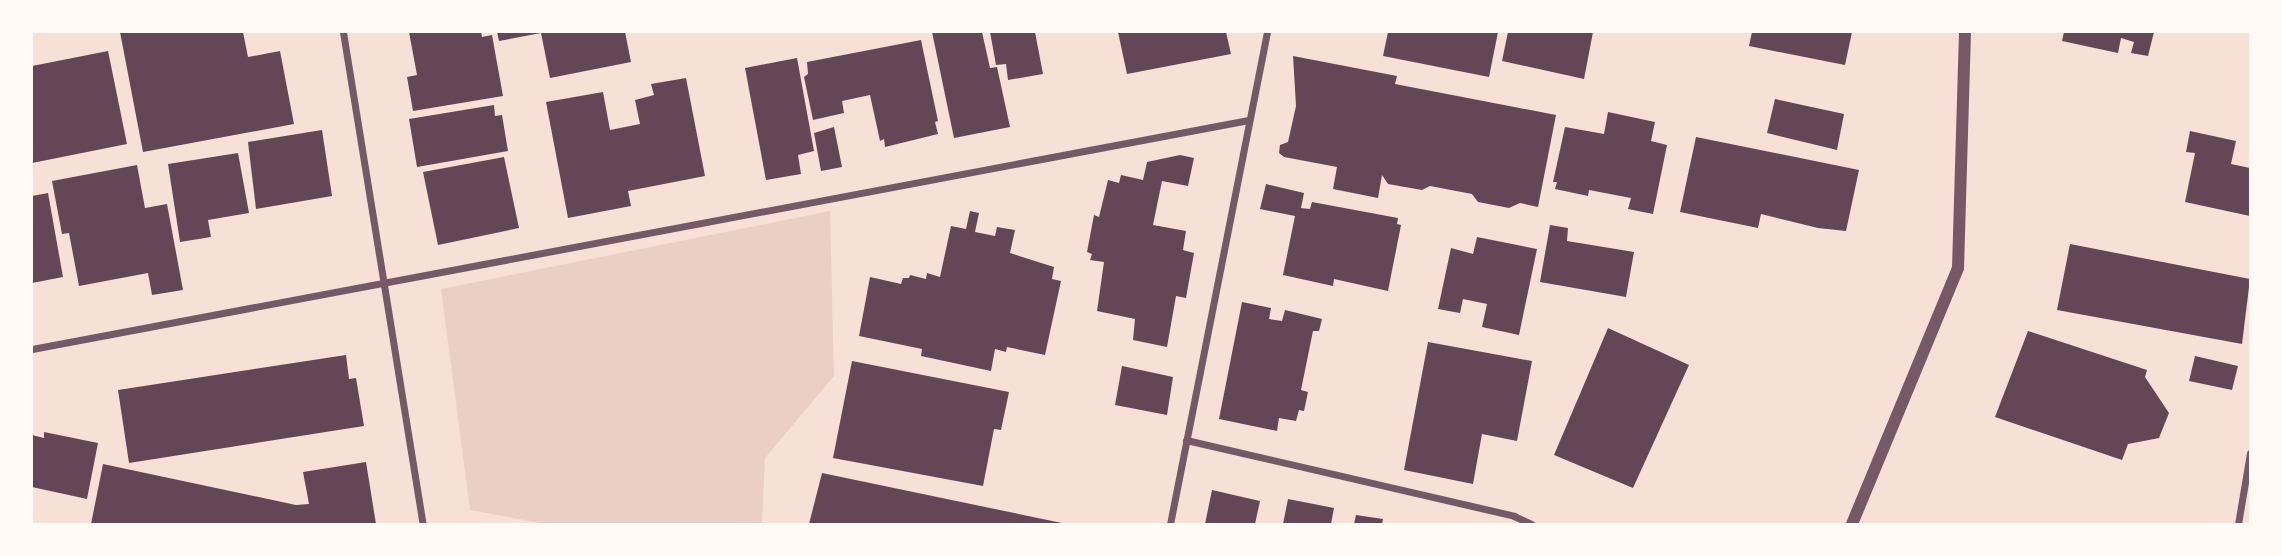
<!DOCTYPE html>
<style>
body{margin:0}
#map{position:relative;width:2282px;height:556px;overflow:hidden;background:#f7e1d7;font-family:Signika,sans-serif}
div>[style]{position:absolute}
.green>*{inset:0;background:#ebcfc5}
.building>*{inset:0;background:#644757}
.minor>*{height:7px;margin:-3.5px;padding:0 3.5px;transform-origin:3.5px;border-radius:3.5px;background:#755966}
.tertiary>*{height:12px;margin:-6px;padding:0 6px;transform-origin:6px;border-radius:6px;background:#755966}
span{translate:-50% -50%;white-space:nowrap;text-align:center;line-height:1.15;-webkit-text-stroke:7px #fffaf5;paint-order:stroke}
.frame{position:absolute;inset:0;border:33px solid #fffaf5;pointer-events:none}
</style>
<div id="map">
<div class="green">
<i style="clip-path:polygon(830px 211px,834px 376px,765px 458px,762px 524px,546px 524px,470px 510px,441px 289px)"></i>
</div>
<div class="building">
<i style="clip-path:polygon(120px 32px,243px 32px,248px 57px,280px 51px,294px 124px,143px 152px)"></i>
<i style="clip-path:polygon(409px 32px,481px 32px,482px 37px,492px 35px,503px 96px,413px 111px,407px 77px,417px 75px)"></i>
<i style="clip-path:polygon(497px 32px,625px 32px,631px 62px,550px 78px,541px 33px,499px 41px)"></i>
<i style="clip-path:polygon(932px 32px,982px 32px,990px 68px,997px 67px,1010px 127px,954px 138px)"></i>
<i style="clip-path:polygon(990px 32px,1035px 32px,1043px 74px,1008px 80px,1006px 64px,996px 65px)"></i>
<i style="clip-path:polygon(1118px 32px,1226px 32px,1231px 54px,1127px 74px)"></i>
<i style="clip-path:polygon(1388px 32px,1498px 32px,1489px 77px,1383px 56px)"></i>
<i style="clip-path:polygon(1508px 32px,1593px 32px,1584px 79px,1502px 61px)"></i>
<i style="clip-path:polygon(1752px 32px,1852px 32px,1845px 65px,1749px 46px)"></i>
<i style="clip-path:polygon(2064px 32px,2154px 32px,2148px 56px,2131px 53px,2134px 42px,2121px 38px,2118px 53px,2062px 41px)"></i>
<i style="clip-path:polygon(921px 40px,938px 121px,935px 122px,938px 134px,885px 147px,884px 139px,880px 141px,870px 95px,842px 101px,844px 113px,813px 120px,804px 77px,808px 74px,807px 62px)"></i>
<i style="clip-path:polygon(108px 51px,127px 144px,32px 163px,32px 66px)"></i>
<i style="clip-path:polygon(1293px 56px,1397px 76px,1395px 84px,1556px 115px,1538px 207px,1520px 203px,1509px 208px,1478px 202px,1472px 194px,1430px 186px,1422px 190px,1388px 184px,1382px 175px,1378px 198px,1333px 189px,1337px 167px,1284px 157px,1279px 153px,1280px 145px,1288px 142px,1296px 106px)"></i>
<i style="clip-path:polygon(797px 58px,814px 151px,798px 155px,801px 174px,766px 180px,745px 68px)"></i>
<i style="clip-path:polygon(686px 78px,705px 176px,628px 191px,631px 206px,568px 218px,546px 102px,603px 92px,610px 130px,640px 124px,635px 100px,654px 95px,651px 84px)"></i>
<i style="clip-path:polygon(1775px 99px,1844px 114px,1837px 150px,1767px 133px)"></i>
<i style="clip-path:polygon(494px 105px,495px 116px,502px 115px,508px 151px,417px 167px,409px 119px)"></i>
<i style="clip-path:polygon(1608px 112px,1655px 122px,1651px 141px,1667px 145px,1653px 214px,1628px 209px,1631px 198px,1589px 190px,1588px 196px,1555px 189px,1557px 182px,1553px 182px,1565px 127px,1604px 134px)"></i>
<i style="clip-path:polygon(834px 127px,842px 167px,821px 171px,814px 133px)"></i>
<i style="clip-path:polygon(322px 130px,332px 196px,256px 209px,248px 142px)"></i>
<i style="clip-path:polygon(2190px 131px,2236px 141px,2231px 164px,2250px 168px,2250px 216px,2185px 202px,2195px 153px,2186px 152px)"></i>
<i style="clip-path:polygon(1696px 137px,1859px 170px,1846px 231px,1818px 228px,1761px 214px,1758px 228px,1680px 212px)"></i>
<i style="clip-path:polygon(238px 153px,249px 213px,208px 220px,211px 237px,180px 242px,168px 164px)"></i>
<i style="clip-path:polygon(1180px 155px,1194px 158px,1188px 186px,1162px 181px,1153px 225px,1186px 231px,1183px 250px,1194px 253px,1186px 298px,1176px 296px,1167px 347px,1133px 340px,1135px 319px,1097px 311px,1104px 262px,1090px 260px,1092px 254px,1087px 252px,1094px 215px,1099px 217px,1108px 180px,1119px 183px,1121px 175px,1143px 180px,1147px 162px)"></i>
<i style="clip-path:polygon(504px 157px,519px 228px,438px 245px,423px 172px)"></i>
<i style="clip-path:polygon(137px 165px,145px 208px,167px 204px,183px 290px,152px 295px,148px 273px,79px 286px,69px 233px,62px 234px,52px 181px)"></i>
<i style="clip-path:polygon(1266px 184px,1304px 193px,1301px 208px,1310px 209px,1312px 202px,1398px 218px,1397px 224px,1401px 225px,1388px 291px,1334px 279px,1333px 286px,1283px 275px,1295px 216px,1260px 209px)"></i>
<i style="clip-path:polygon(48px 193px,63px 277px,32px 283px,32px 196px)"></i>
<i style="clip-path:polygon(970px 211px,979px 213px,975px 232px,995px 236px,997px 227px,1015px 230px,1010px 253px,1054px 267px,1052px 279px,1061px 281px,1045px 355px,1007px 347px,1006px 352px,995px 349px,991px 371px,921px 356px,922px 349px,859px 336px,870px 277px,901px 284px,903px 278px,909px 278px,910px 275px,926px 279px,927px 273px,940px 277px,951px 226px,966px 229px)"></i>
<i style="clip-path:polygon(1550px 225px,1568px 228px,1567px 241px,1634px 252px,1626px 297px,1540px 282px)"></i>
<i style="clip-path:polygon(1477px 237px,1537px 249px,1519px 335px,1482px 327px,1487px 304px,1463px 299px,1460px 313px,1438px 309px,1451px 248px,1473px 254px)"></i>
<i style="clip-path:polygon(2070px 244px,2250px 279px,2242px 344px,2057px 310px)"></i>
<i style="clip-path:polygon(1242px 302px,1271px 308px,1269px 319px,1282px 321px,1285px 310px,1322px 319px,1319px 331px,1313px 331px,1301px 390px,1308px 392px,1304px 411px,1299px 410px,1296px 421px,1279px 418px,1277px 431px,1219px 419px)"></i>
<i style="clip-path:polygon(1608px 328px,1689px 365px,1633px 488px,1554px 455px)"></i>
<i style="clip-path:polygon(2028px 331px,2147px 370px,2145px 377px,2169px 413px,2159px 438px,2128px 444px,2122px 460px,1995px 417px)"></i>
<i style="clip-path:polygon(1428px 342px,1532px 361px,1517px 441px,1482px 434px,1473px 484px,1404px 470px)"></i>
<i style="clip-path:polygon(346px 355px,349px 379px,356px 378px,364px 426px,129px 463px,118px 390px)"></i>
<i style="clip-path:polygon(2195px 356px,2238px 366px,2232px 390px,2189px 381px)"></i>
<i style="clip-path:polygon(852px 361px,1009px 392px,1001px 430px,994px 429px,983px 486px,833px 458px)"></i>
<i style="clip-path:polygon(1122px 366px,1173px 377px,1167px 415px,1115px 405px)"></i>
<i style="clip-path:polygon(44px 432px,98px 443px,87px 499px,32px 487px,32px 435px,44px 438px)"></i>
<i style="clip-path:polygon(366px 462px,376px 524px,91px 524px,103px 464px,296px 505px,309px 504px,303px 472px)"></i>
<i style="clip-path:polygon(822px 473px,1062px 523px,1062px 524px,809px 524px)"></i>
<i style="clip-path:polygon(1212px 490px,1260px 501px,1255px 524px,1205px 524px)"></i>
<i style="clip-path:polygon(1288px 499px,1334px 508px,1331px 524px,1283px 524px)"></i>
<i style="clip-path:polygon(1356px 515px,1383px 519px,1382px 524px,1354px 524px)"></i>
</div>
<div class="minor">
<i style="left:343px;top:32px;width:498px;rotate:80.8deg"></i>
<i style="left:32px;top:349px;width:1238px;rotate:-10.66deg"></i>
<i style="left:1186px;top:440px;width:337px;rotate:13deg"></i>
<i style="left:1514px;top:516px;width:19px;rotate:25deg"></i>
<i style="left:1170px;top:524px;width:501px;rotate:-78.85deg"></i>
<i style="left:2238px;top:524px;width:72px;rotate:-80.4deg"></i>
</div>
<div class="tertiary">
<i style="left:1852px;top:524px;width:277px;rotate:-67.5deg"></i>
<i style="left:1958px;top:268px;width:236px;rotate:-88.3deg"></i>
</div>
<div class="frame"></div>
</div>
